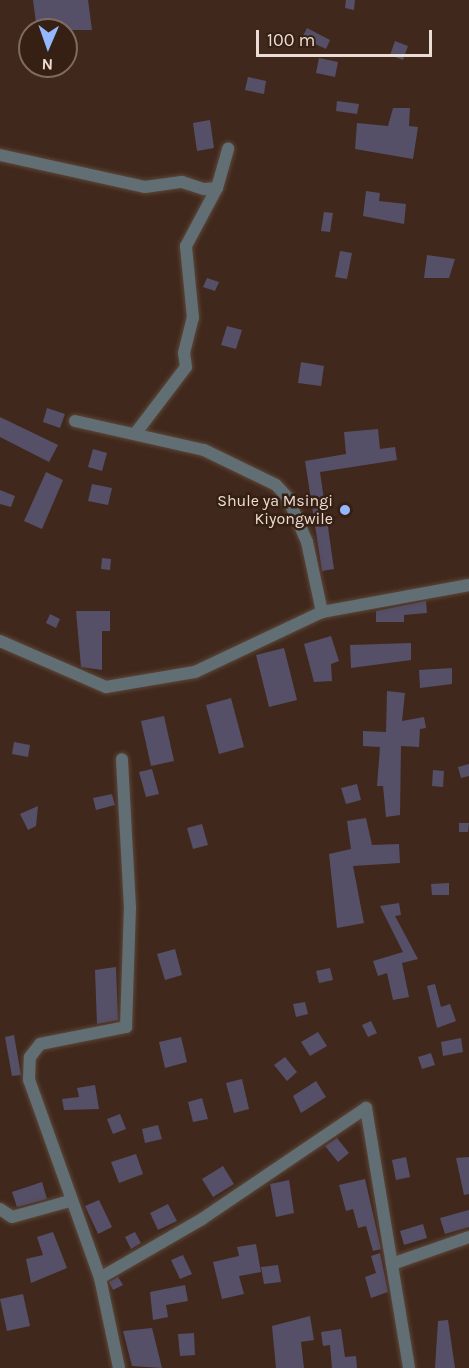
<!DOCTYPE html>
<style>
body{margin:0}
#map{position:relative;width:469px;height:1368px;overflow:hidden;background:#40291c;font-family:Karla,sans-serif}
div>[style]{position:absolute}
.building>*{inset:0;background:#564f68}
.roads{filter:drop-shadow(0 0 2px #5c4639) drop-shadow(0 0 2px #5c4639)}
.street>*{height:12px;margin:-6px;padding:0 6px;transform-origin:6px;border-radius:6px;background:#616f74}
.dots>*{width:16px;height:16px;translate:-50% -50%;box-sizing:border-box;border:3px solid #361f13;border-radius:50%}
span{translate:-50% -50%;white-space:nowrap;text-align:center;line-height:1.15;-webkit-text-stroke:5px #361f13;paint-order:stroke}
.poi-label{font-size:16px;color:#ecddd4}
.right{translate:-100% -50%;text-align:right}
.north{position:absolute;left:18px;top:18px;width:60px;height:60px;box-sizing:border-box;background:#361f13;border:2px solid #7f6b60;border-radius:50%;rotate:182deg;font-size:16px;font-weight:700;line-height:24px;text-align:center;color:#ecddd4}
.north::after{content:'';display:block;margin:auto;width:21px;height:27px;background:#94b7fd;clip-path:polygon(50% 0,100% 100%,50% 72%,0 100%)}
.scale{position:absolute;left:256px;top:30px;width:176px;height:27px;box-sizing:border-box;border:3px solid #ecddd4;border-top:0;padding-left:8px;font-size:18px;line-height:21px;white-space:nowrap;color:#ecddd4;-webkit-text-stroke:4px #361f13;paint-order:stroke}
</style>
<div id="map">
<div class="building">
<i style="clip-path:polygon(33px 0,88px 0,92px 30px,37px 30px)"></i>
<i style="clip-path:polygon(346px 0,355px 0,354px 10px,345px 8px)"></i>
<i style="clip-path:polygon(307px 28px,330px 40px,326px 49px,302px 38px)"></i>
<i style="clip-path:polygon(395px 41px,408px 46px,403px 60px,390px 55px)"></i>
<i style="clip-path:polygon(319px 58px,338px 62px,335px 77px,316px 73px)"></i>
<i style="clip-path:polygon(248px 77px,266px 81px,264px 94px,245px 90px)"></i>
<i style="clip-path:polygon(337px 101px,359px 104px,357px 114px,336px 111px)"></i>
<i style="clip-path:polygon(393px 108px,410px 108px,409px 126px,418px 127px,413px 159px,355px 149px,357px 123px,388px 126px)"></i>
<i style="clip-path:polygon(210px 120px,214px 148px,197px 151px,193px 123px)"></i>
<i style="clip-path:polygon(366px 191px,380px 193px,379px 201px,406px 204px,404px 224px,363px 216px)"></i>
<i style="clip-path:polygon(324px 212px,333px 213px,330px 232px,321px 231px)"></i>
<i style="clip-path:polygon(340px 251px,352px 253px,347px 279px,335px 277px)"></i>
<i style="clip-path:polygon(427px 255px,455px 259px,449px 278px,424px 278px)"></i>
<i style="clip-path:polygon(207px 278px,219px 282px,215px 291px,203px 287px)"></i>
<i style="clip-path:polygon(227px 326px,242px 330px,236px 349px,221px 345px)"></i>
<i style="clip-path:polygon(301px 362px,324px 366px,321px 386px,298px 383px)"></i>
<i style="clip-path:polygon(47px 408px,65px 414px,60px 428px,43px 422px)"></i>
<i style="clip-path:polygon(0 417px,58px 445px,49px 462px,0 437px)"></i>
<i style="clip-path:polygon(378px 429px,380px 449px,395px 447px,397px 460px,320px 472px,334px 569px,322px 571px,305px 461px,346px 454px,344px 432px)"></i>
<i style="clip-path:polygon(93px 449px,107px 453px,102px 471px,88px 467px)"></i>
<i style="clip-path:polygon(46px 472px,63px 480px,42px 529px,24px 521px)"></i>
<i style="clip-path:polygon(92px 484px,112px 488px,108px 505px,88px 501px)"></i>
<i style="clip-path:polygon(0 490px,15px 496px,11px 507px,0 504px)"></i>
<i style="clip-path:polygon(102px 558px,111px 559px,110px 570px,101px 569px)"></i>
<i style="clip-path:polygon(426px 601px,427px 613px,404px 615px,404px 622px,376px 622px,376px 611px)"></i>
<i style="clip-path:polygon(76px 611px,110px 611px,110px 631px,102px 631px,102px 670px,81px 667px)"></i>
<i style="clip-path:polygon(50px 614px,60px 619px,56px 628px,46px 623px)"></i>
<i style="clip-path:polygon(331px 636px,339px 661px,331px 664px,332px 681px,314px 682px,304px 644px)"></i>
<i style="clip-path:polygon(411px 643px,411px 660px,351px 668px,350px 645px)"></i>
<i style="clip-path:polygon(284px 648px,297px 700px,269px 707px,256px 655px)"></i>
<i style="clip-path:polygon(452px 668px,452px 684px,420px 688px,419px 670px)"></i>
<i style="clip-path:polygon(387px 691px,405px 693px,402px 721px,424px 717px,426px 728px,420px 729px,419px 747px,401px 746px,400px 815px,386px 817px,383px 786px,377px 786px,380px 747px,363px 746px,363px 731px,386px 732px)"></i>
<i style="clip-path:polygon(231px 698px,244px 747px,219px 754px,206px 705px)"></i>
<i style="clip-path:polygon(164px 716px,174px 761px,151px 766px,141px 721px)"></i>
<i style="clip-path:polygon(14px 742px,30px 745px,28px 757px,12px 754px)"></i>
<i style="clip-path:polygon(469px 764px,469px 776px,461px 778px,458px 767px)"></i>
<i style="clip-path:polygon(152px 769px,159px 794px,146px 797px,139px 772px)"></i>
<i style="clip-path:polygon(433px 770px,444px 771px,443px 787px,432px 786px)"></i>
<i style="clip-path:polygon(357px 784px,361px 800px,346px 804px,341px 788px)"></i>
<i style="clip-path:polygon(112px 794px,115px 805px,96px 810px,93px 798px)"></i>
<i style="clip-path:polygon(38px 806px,36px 826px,28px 830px,20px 814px)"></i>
<i style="clip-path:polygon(366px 818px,372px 845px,399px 844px,400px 863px,353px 866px,364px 923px,337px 928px,329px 854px,351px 849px,347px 821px)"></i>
<i style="clip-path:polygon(459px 823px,469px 823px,468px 832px,459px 832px)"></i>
<i style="clip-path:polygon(202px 824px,208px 845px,193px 849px,187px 828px)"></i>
<i style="clip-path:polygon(449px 883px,449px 895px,432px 895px,431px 884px)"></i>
<i style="clip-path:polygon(399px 903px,401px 915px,395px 916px,418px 959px,402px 963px,409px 997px,393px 1000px,387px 973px,378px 976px,373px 961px,403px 952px,380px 906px)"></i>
<i style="clip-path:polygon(175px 949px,182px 975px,165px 980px,157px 954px)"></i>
<i style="clip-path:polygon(116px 967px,118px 1020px,97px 1024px,95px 970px)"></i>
<i style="clip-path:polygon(330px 968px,333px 980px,319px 983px,316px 971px)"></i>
<i style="clip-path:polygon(435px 984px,441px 1007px,450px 1004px,456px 1021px,437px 1028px,427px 986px)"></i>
<i style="clip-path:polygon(305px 1002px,308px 1014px,296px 1017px,293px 1004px)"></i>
<i style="clip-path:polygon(371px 1021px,377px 1033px,368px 1037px,362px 1025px)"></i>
<i style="clip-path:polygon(318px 1032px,327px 1046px,310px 1056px,301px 1042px)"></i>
<i style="clip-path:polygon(14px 1035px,21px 1075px,12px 1076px,5px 1037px)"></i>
<i style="clip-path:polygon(181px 1037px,187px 1062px,165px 1068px,159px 1042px)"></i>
<i style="clip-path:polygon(461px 1038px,463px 1052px,443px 1056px,441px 1042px)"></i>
<i style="clip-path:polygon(431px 1053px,435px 1065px,422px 1069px,418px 1057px)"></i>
<i style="clip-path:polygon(285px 1057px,297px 1072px,287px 1081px,274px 1065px)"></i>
<i style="clip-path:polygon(242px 1079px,249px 1109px,234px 1113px,226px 1083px)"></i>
<i style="clip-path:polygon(316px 1081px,326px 1097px,301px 1113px,293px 1096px)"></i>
<i style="clip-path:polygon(95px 1085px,99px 1109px,64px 1110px,62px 1099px,79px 1097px,77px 1088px)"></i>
<i style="clip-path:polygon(202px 1098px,208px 1119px,193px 1122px,188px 1102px)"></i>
<i style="clip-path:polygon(120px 1114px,126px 1129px,113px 1134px,107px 1119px)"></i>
<i style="clip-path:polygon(158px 1125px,162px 1139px,145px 1143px,142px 1129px)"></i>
<i style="clip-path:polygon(337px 1138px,349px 1153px,338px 1162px,325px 1146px)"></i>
<i style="clip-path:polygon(136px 1154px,143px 1174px,119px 1183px,111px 1162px)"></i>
<i style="clip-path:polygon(406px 1157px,410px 1177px,396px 1180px,392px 1160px)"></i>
<i style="clip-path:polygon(469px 1157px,469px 1194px,464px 1195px,456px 1158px)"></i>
<i style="clip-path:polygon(223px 1166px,234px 1184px,213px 1197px,202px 1179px)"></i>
<i style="clip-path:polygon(365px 1179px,381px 1249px,373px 1251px,366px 1226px,358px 1228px,353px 1209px,346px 1211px,339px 1185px)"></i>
<i style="clip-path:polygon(289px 1180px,294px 1213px,276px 1217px,270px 1184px)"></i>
<i style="clip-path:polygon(42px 1182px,47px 1199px,17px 1207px,12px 1192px)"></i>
<i style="clip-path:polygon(99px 1200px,112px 1227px,98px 1234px,85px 1206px)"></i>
<i style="clip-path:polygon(168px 1204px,177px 1221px,158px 1230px,150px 1213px)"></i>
<i style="clip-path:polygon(469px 1210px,469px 1227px,445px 1234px,440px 1218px)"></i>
<i style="clip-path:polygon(423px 1224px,427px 1238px,404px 1245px,400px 1231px)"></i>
<i style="clip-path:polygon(53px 1232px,67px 1268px,31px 1283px,26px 1259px,43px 1255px,37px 1237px)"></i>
<i style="clip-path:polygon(135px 1232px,141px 1243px,131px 1249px,125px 1237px)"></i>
<i style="clip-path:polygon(256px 1244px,261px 1272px,239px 1276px,244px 1294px,222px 1299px,213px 1262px,239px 1256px,237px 1247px)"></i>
<i style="clip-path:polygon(380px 1253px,388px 1292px,371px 1298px,365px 1277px,376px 1273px,371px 1256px)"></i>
<i style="clip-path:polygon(183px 1255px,192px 1274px,180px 1279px,171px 1260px)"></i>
<i style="clip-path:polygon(278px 1265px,281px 1282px,264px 1284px,261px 1267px)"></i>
<i style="clip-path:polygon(118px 1277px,123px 1285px,113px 1290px,109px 1282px)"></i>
<i style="clip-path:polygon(185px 1285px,188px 1301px,166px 1305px,168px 1317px,153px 1320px,150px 1292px)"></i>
<i style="clip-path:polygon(23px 1294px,30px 1326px,7px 1331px,0 1299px)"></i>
<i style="clip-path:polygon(310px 1316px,314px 1340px,301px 1342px,304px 1368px,276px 1368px,272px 1326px)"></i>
<i style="clip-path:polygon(448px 1320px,455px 1368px,435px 1368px,438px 1321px)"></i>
<i style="clip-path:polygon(152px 1328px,162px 1368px,132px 1366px,123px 1331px)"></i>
<i style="clip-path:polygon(341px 1329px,345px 1357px,356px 1356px,357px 1368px,332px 1368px,330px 1345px,323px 1346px,321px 1332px)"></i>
<i style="clip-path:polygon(194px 1333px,195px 1355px,180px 1356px,178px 1334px)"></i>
</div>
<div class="roads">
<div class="street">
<i style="left:0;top:155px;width:148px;rotate:12.4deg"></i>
<i style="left:145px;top:187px;width:37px;rotate:-8deg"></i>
<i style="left:182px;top:182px;width:23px;rotate:18deg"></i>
<i style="left:204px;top:189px;width:13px;rotate:-4deg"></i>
<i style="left:217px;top:188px;width:41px;rotate:-74.2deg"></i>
<i style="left:75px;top:421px;width:132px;rotate:12.7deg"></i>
<i style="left:204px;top:450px;width:80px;rotate:25.9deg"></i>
<i style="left:276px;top:485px;width:18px;rotate:47deg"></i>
<i style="left:288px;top:498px;width:48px;rotate:66.6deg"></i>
<i style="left:307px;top:542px;width:72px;rotate:77.9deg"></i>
<i style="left:135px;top:434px;width:84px;rotate:-52.7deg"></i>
<i style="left:186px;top:367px;width:14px;rotate:-98deg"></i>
<i style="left:184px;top:353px;width:36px;rotate:-76deg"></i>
<i style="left:193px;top:318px;width:72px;rotate:-95.6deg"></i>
<i style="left:186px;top:246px;width:66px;rotate:-61.9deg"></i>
<i style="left:0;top:641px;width:116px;rotate:23.5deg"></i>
<i style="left:106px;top:687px;width:90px;rotate:-9.6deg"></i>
<i style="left:195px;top:672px;width:140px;rotate:-25.3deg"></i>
<i style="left:322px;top:612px;width:149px;rotate:-10.4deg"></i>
<i style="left:0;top:1209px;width:14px;rotate:34deg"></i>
<i style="left:12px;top:1217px;width:60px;rotate:-15.4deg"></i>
<i style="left:392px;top:1264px;width:82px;rotate:-19.3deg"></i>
<i style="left:100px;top:1278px;width:118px;rotate:-30deg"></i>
<i style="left:202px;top:1219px;width:198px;rotate:-34.1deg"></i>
<i style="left:366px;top:1108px;width:264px;rotate:80.6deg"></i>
<i style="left:119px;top:1368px;width:92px;rotate:-101.9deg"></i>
<i style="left:100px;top:1278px;width:210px;rotate:-109.7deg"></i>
<i style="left:29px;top:1080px;width:23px;rotate:-88deg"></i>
<i style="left:30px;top:1057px;width:16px;rotate:-52deg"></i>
<i style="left:40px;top:1044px;width:88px;rotate:-11.2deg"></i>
<i style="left:126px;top:1027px;width:119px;rotate:-88.1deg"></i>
<i style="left:130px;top:908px;width:149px;rotate:-93.1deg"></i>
</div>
</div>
<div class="dots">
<i style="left:345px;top:510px;background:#94b7fd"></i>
</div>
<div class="poi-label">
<span class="right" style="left:333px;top:510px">Shule ya Msingi<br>Kiyongwile</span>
</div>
<div class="north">N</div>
<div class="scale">100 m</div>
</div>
